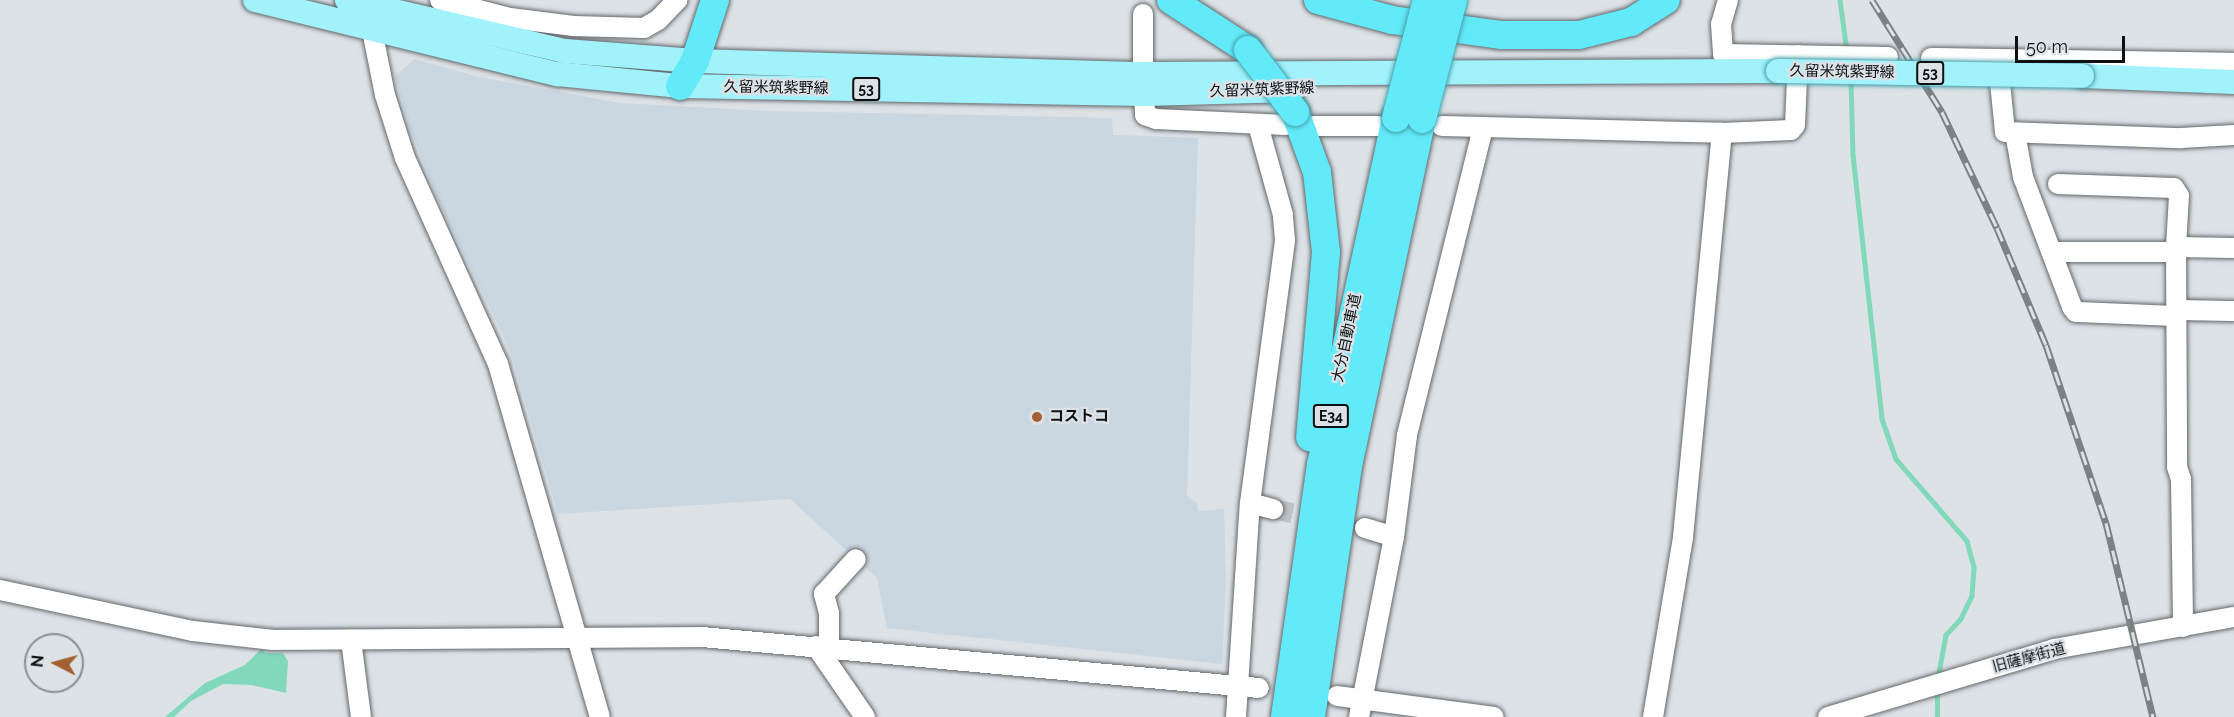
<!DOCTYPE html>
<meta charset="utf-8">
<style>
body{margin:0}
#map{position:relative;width:2234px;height:717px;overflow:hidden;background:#dce2e6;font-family:Raleway,"Noto Sans JP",sans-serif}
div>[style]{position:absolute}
.built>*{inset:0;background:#cad6e0}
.water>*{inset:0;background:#81d8bb}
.stream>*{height:4.5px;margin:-2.25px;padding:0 2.25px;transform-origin:2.25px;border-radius:2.25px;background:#81d8bb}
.minor-tunnel>*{height:20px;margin-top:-10px;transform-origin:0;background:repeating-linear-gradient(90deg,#bdc2c6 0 20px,transparent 0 30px)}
.roads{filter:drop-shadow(0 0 2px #63686c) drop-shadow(0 0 2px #63686c)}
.minor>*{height:20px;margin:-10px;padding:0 10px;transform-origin:10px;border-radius:10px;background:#fff}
.major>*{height:24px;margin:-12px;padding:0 12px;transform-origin:12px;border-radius:12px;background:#a1f2fb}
.highway>*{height:28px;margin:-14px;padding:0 14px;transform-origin:14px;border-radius:14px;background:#62eaf9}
.rail>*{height:7px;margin-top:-3.5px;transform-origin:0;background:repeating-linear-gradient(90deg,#dce2e6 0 14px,#7c8183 0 28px);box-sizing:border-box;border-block:2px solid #7c8183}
.bridges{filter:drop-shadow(0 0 2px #459ea8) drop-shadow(0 0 2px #459ea8)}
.major-bridge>*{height:24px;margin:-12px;padding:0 12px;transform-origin:12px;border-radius:12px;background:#a1f2fb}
.highway-bridge>*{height:28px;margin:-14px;padding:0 14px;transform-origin:14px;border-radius:14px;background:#62eaf9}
.dots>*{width:16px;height:16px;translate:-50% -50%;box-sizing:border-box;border:3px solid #dce2e6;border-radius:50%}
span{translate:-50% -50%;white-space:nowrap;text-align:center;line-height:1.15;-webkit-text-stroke:4.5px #dce2e6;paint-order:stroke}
.shield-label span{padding:2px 4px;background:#dce2e6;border:2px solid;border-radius:4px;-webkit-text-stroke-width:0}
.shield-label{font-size:14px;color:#0e1011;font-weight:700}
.street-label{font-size:15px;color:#0e1011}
.poi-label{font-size:15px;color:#0e1011;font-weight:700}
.left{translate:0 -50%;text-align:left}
.north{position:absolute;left:24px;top:633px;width:60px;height:60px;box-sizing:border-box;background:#dce2e6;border:2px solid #8a8e91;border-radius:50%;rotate:276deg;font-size:16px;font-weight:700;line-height:24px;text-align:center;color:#0e1011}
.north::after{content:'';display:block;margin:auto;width:21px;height:27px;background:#a35e31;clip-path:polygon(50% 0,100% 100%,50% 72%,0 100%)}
.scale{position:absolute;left:2015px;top:36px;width:110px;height:27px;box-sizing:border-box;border:3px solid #0e1011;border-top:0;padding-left:8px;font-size:18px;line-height:21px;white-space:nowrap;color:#0e1011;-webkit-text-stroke:4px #dce2e6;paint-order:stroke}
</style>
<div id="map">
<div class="built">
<i style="clip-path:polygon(414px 59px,479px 77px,620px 103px,770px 111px,1112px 118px,1113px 135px,1198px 138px,1187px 496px,1197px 503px,1198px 511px,1224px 509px,1226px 578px,1222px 664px,887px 628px,877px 578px,790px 499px,558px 514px,510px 350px,437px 197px,410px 128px,395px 77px)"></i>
</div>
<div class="water">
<i style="clip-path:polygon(261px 649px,266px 653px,283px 653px,288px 661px,286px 693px,252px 685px,223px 684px,191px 701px,174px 717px,165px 717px,205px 683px,245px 665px)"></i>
</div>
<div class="stream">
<i style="left:1840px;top:0;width:51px;rotate:82.2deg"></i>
<i style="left:1851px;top:80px;width:75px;rotate:88.5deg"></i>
<i style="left:1853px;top:155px;width:266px;rotate:83.7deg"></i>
<i style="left:1882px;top:419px;width:42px;rotate:70.7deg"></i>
<i style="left:1896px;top:459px;width:108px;rotate:49.1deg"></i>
<i style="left:1967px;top:541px;width:27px;rotate:75deg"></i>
<i style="left:1974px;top:567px;width:29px;rotate:94deg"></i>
<i style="left:1972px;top:596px;width:25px;rotate:116deg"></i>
<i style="left:1961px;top:619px;width:22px;rotate:133deg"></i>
<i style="left:1946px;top:635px;width:44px;rotate:100.5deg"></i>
<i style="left:1937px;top:717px;width:27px;rotate:-90deg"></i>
</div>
<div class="minor-tunnel">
<i style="left:1273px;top:509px;width:52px;rotate:12.2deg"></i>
</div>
<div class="roads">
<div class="minor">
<i style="left:440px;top:0;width:72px;rotate:14.4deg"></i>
<i style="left:510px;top:18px;width:64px;rotate:7.2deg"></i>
<i style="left:573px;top:26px;width:71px;rotate:1.6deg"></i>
<i style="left:644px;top:28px;width:16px;rotate:-30deg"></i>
<i style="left:658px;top:20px;width:28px;rotate:-46deg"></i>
<i style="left:1728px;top:0;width:25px;rotate:106deg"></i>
<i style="left:1721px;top:24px;width:30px;rotate:86deg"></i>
<i style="left:1723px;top:54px;width:165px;rotate:1deg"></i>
<i style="left:1143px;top:14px;width:60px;rotate:90deg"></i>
<i style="left:369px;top:15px;width:82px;rotate:78.7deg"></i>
<i style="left:385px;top:95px;width:66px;rotate:72.4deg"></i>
<i style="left:405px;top:158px;width:226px;rotate:65.7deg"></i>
<i style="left:498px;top:364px;width:367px;rotate:73.9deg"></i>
<i style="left:1931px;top:58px;width:303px;rotate:0.9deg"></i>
<i style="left:1998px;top:62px;width:70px;rotate:84.3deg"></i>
<i style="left:2005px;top:132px;width:176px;rotate:2deg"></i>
<i style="left:2181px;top:138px;width:53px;rotate:-3.2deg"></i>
<i style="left:1144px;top:94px;width:21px;rotate:87deg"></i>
<i style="left:1145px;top:115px;width:12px;rotate:20deg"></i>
<i style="left:1156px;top:119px;width:130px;rotate:2.6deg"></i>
<i style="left:1314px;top:126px;width:65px"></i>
<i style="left:1442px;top:126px;width:280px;rotate:1.4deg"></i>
<i style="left:1722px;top:133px;width:69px;rotate:-2.5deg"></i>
<i style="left:1791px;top:130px;width:6px;rotate:-51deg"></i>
<i style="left:1795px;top:125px;width:70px;rotate:-87.5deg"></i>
<i style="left:2015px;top:133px;width:45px;rotate:79.7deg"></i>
<i style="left:2023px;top:177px;width:139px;rotate:69.3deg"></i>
<i style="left:2072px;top:307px;width:6px;rotate:51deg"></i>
<i style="left:2076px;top:312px;width:101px;rotate:2.3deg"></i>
<i style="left:2058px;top:184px;width:116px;rotate:2deg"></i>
<i style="left:2174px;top:188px;width:9px;rotate:58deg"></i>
<i style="left:2179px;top:196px;width:51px;rotate:93.4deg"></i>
<i style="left:2176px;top:247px;width:220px;rotate:89.7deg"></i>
<i style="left:2177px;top:467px;width:13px;rotate:72deg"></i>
<i style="left:2181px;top:479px;width:148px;rotate:89.2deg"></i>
<i style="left:2176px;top:247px;width:58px;rotate:1deg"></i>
<i style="left:2054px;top:252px;width:122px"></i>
<i style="left:2177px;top:310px;width:57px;rotate:1deg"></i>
<i style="left:1250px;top:503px;width:24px;rotate:15deg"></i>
<i style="left:1365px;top:528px;width:30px;rotate:17deg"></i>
<i style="left:0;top:590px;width:197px;rotate:12deg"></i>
<i style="left:193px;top:631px;width:81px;rotate:6.4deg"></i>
<i style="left:273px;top:640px;width:429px;rotate:-0.4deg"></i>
<i style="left:702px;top:637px;width:559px;rotate:5.23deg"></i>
<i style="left:351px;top:640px;width:78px;rotate:82.6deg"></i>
<i style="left:829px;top:645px;width:32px;rotate:-90deg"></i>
<i style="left:829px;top:613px;width:20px;rotate:-105deg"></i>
<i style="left:824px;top:594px;width:47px;rotate:-47.6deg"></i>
<i style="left:816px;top:646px;width:86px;rotate:55.4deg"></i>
<i style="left:1337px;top:696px;width:158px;rotate:7.6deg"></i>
<i style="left:1236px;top:717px;width:214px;rotate:-86.3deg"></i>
<i style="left:1250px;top:503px;width:265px;rotate:-82.4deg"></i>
<i style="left:1285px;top:240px;width:25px;rotate:-95deg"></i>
<i style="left:1283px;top:215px;width:93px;rotate:-105.5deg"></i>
<i style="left:1359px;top:717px;width:183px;rotate:-79deg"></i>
<i style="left:1394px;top:537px;width:103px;rotate:-82.7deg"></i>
<i style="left:1407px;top:435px;width:317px;rotate:-76.1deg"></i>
<i style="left:1653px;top:717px;width:182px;rotate:-80.5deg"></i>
<i style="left:1683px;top:537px;width:406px;rotate:-84.5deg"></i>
<i style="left:1828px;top:717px;width:236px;rotate:-16.7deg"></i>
<i style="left:2054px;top:649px;width:183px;rotate:-10.1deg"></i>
</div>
<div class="major">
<i style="left:255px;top:0;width:311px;rotate:13.8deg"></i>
<i style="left:557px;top:74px;width:124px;rotate:5.6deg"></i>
<i style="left:680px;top:86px;width:464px;rotate:1deg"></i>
<i style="left:1144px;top:94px;width:149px;rotate:-1.5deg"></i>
<i style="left:347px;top:0;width:224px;rotate:13.2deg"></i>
<i style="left:565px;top:51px;width:130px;rotate:4.4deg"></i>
<i style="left:695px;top:61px;width:448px;rotate:1.7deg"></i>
<i style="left:1143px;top:74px;width:635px;rotate:-0.27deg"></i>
<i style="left:2082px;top:76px;width:152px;rotate:2.3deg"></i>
</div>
<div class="highway">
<i style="left:1171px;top:0;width:92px;rotate:33deg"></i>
<i style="left:1318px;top:0;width:77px;rotate:15.1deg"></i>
<i style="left:1392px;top:20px;width:111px;rotate:7.8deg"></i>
<i style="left:1502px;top:35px;width:77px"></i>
<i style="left:1579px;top:35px;width:54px;rotate:-14deg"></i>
<i style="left:1631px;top:22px;width:41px;rotate:-32.2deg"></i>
<i style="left:680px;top:86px;width:29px;rotate:-59deg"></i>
<i style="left:695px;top:61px;width:64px;rotate:-71.8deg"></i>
<i style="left:1295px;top:112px;width:64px;rotate:69.9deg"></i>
<i style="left:1317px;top:172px;width:81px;rotate:83.6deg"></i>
<i style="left:1326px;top:252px;width:186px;rotate:94.9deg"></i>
<i style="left:1285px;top:717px;width:255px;rotate:-81.9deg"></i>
<i style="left:1321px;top:465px;width:355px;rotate:-77.8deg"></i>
<i style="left:1311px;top:717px;width:254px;rotate:-81.6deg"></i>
<i style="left:1348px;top:466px;width:355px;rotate:-78deg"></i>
</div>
</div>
<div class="rail">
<i style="left:1872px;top:0;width:132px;rotate:58deg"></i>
<i style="left:1942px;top:112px;width:128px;rotate:64.6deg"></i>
<i style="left:1997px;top:228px;width:127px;rotate:67.3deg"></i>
<i style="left:2046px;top:345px;width:188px;rotate:71.4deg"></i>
<i style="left:2106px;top:523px;width:200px;rotate:76.4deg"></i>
</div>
<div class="bridges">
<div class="major-bridge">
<i style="left:1778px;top:71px;width:304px;rotate:0.9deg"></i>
</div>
<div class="highway-bridge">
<i style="left:1248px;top:50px;width:78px;rotate:52.8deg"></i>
<i style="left:1396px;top:118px;width:122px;rotate:-75.3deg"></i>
<i style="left:1422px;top:119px;width:123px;rotate:-75.4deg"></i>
</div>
</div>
<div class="dots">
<i style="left:1037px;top:417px;background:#a35e31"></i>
</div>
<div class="shield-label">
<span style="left:1930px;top:73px">53</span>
<span style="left:866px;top:89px">53</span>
<span style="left:1331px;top:416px">E34</span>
</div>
<div class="street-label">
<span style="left:1842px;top:72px;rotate:1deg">久留米筑紫野線</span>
<span style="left:776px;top:88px;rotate:1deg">久留米筑紫野線</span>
<span style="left:1262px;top:90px;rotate:-2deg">久留米筑紫野線</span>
<span style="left:1347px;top:338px;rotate:-78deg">大分自動車道</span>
<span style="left:2029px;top:658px;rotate:-15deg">旧薩摩街道</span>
</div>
<div class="poi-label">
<span class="left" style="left:1049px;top:417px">コストコ</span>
</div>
<div class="north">N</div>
<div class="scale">50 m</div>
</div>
